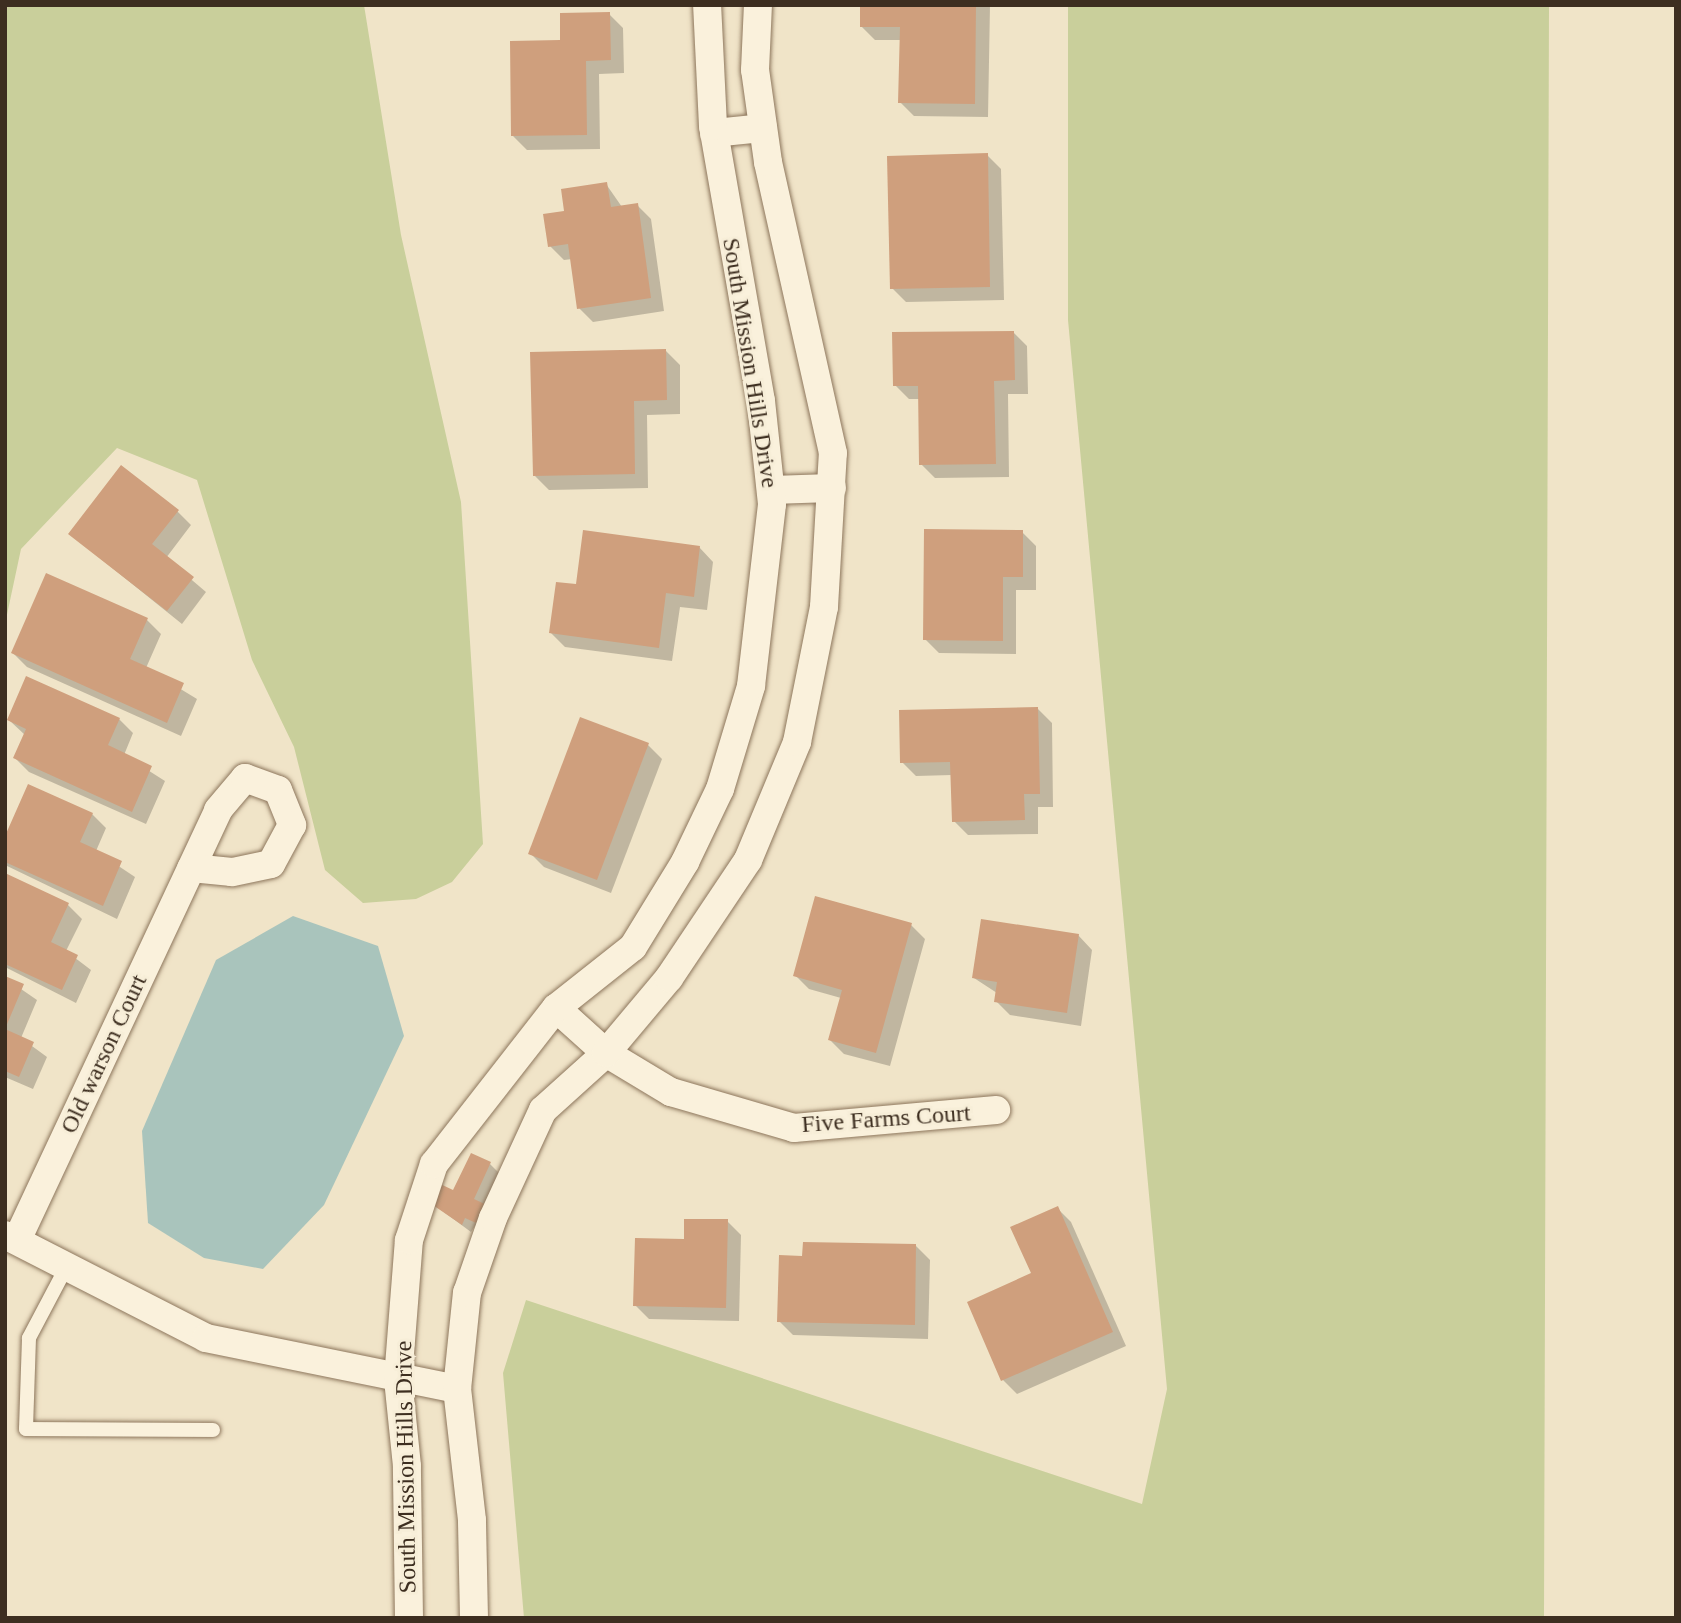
<!DOCTYPE html>
<style>
body{margin:0}
#map{position:relative;width:1681px;height:1623px;overflow:hidden;background:#f0e4c8;font-family:Georgia,serif}
div>[style]{position:absolute}
.green>*{inset:0;background:#c9cf9b}
.water>*{inset:0;background:#a9c4bc}
.shadow>*{inset:0;background:#0003}
.building>*{inset:0;background:#cf9f7d}
.roads{filter:drop-shadow(0 0 2px #8d765c) drop-shadow(0 0 2px #8d765c)}
.service>*{height:14px;margin:-7px;padding:0 7px;transform-origin:7px;border-radius:7px;background:#faf1dc}
.minor>*{height:28px;margin:-14px;padding:0 14px;transform-origin:14px;border-radius:14px;background:#faf1dc}
span{translate:-50% -50%;white-space:nowrap;text-align:center;line-height:1.15;-webkit-text-stroke:6px #f7eed8;paint-order:stroke}
.street-label{font-size:24px;color:#3d2e20}
.frame{position:absolute;inset:0;border:7px solid #3d2e20;pointer-events:none}
</style>
<div id="map">
<div class="green">
<i style="clip-path:polygon(5px 5px,364px 5px,401px 235px,461px 502px,483px 844px,452px 882px,416px 899px,363px 903px,325px 870px,294px 747px,252px 660px,197px 480px,117px 448px,21px 549px,5px 624px)"></i>
<i style="clip-path:polygon(1068px 5px,1549px 5px,1544px 1618px,524px 1618px,503px 1373px,526px 1300px,1142px 1504px,1167px 1389px,1068px 320px)"></i>
</div>
<div class="water">
<i style="clip-path:polygon(293px 916px,378px 946px,404px 1036px,324px 1205px,263px 1269px,204px 1258px,148px 1223px,142px 1131px,216px 960px)"></i>
</div>
<div class="shadow">
<i style="clip-path:polygon(862px 5px,990px 5px,988px 117px,914px 116px,900px 102px,901px 40px,875px 40px,861px 26px)"></i>
<i style="clip-path:polygon(609px 14px,623px 28px,624px 73px,599px 74px,600px 149px,527px 150px,513px 136px,562px 42px)"></i>
<i style="clip-path:polygon(987px 155px,1001px 169px,1004px 300px,906px 302px,892px 288px)"></i>
<i style="clip-path:polygon(606px 184px,622px 207px,637px 205px,651px 219px,664px 311px,593px 322px,579px 308px,572px 259px,564px 260px,550px 246px,565px 213px)"></i>
<i style="clip-path:polygon(1013px 332px,1027px 346px,1028px 394px,1008px 394px,1009px 477px,935px 478px,921px 464px,920px 399px,909px 399px,895px 385px)"></i>
<i style="clip-path:polygon(666px 351px,680px 365px,680px 414px,647px 415px,648px 488px,549px 490px,535px 476px)"></i>
<i style="clip-path:polygon(177px 511px,191px 525px,166px 558px,206px 592px,182px 624px,70px 534px)"></i>
<i style="clip-path:polygon(1022px 532px,1036px 546px,1036px 590px,1016px 590px,1016px 654px,939px 653px,925px 639px)"></i>
<i style="clip-path:polygon(699px 547px,713px 562px,707px 610px,680px 607px,672px 661px,565px 647px,551px 633px,577px 586px)"></i>
<i style="clip-path:polygon(147px 620px,161px 634px,146px 668px,197px 699px,181px 736px,27px 667px,13px 653px)"></i>
<i style="clip-path:polygon(1037px 708px,1052px 723px,1053px 807px,1038px 807px,1038px 834px,968px 835px,954px 821px,952px 775px,916px 776px,902px 762px)"></i>
<i style="clip-path:polygon(119px 719px,133px 733px,124px 755px,165px 781px,146px 824px,29px 772px,15px 758px,25px 735px,9px 720px)"></i>
<i style="clip-path:polygon(648px 745px,662px 759px,611px 893px,544px 867px,530px 853px)"></i>
<i style="clip-path:polygon(92px 814px,106px 828px,96px 851px,135px 877px,117px 919px,5px 865px,5px 840px)"></i>
<i style="clip-path:polygon(5px 875px,68px 905px,82px 919px,66px 951px,91px 970px,76px 1003px,5px 967px)"></i>
<i style="clip-path:polygon(911px 925px,925px 939px,890px 1066px,844px 1054px,830px 1040px,841px 998px,809px 989px,795px 975px)"></i>
<i style="clip-path:polygon(1078px 935px,1092px 950px,1081px 1026px,1010px 1015px,996px 1001px,997px 993px,974px 978px)"></i>
<i style="clip-path:polygon(5px 978px,37px 1000px,21px 1038px,47px 1057px,33px 1089px,5px 1077px)"></i>
<i style="clip-path:polygon(490px 1164px,499px 1173px,494px 1235px,475px 1226px,471px 1232px,429px 1201px,454px 1193px)"></i>
<i style="clip-path:polygon(1057px 1208px,1071px 1222px,1126px 1346px,1017px 1394px,1003px 1380px)"></i>
<i style="clip-path:polygon(727px 1221px,741px 1235px,739px 1321px,649px 1319px,635px 1305px,685px 1241px)"></i>
<i style="clip-path:polygon(916px 1246px,930px 1260px,928px 1339px,793px 1335px,779px 1321px,804px 1258px)"></i>
</div>
<div class="building">
<i style="clip-path:polygon(860px 5px,976px 5px,975px 104px,898px 103px,900px 27px,860px 27px)"></i>
<i style="clip-path:polygon(610px 12px,611px 60px,586px 61px,587px 135px,511px 136px,510px 41px,560px 40px,560px 13px)"></i>
<i style="clip-path:polygon(988px 153px,990px 287px,890px 289px,887px 156px)"></i>
<i style="clip-path:polygon(607px 182px,611px 207px,638px 203px,651px 298px,577px 309px,568px 244px,548px 247px,543px 214px,564px 211px,561px 189px)"></i>
<i style="clip-path:polygon(1014px 331px,1015px 380px,994px 381px,996px 464px,919px 465px,918px 386px,893px 386px,892px 332px)"></i>
<i style="clip-path:polygon(666px 349px,667px 400px,634px 401px,635px 474px,533px 476px,530px 352px)"></i>
<i style="clip-path:polygon(121px 465px,179px 510px,152px 544px,194px 577px,167px 611px,68px 534px)"></i>
<i style="clip-path:polygon(924px 529px,1023px 530px,1023px 577px,1003px 577px,1003px 641px,923px 640px)"></i>
<i style="clip-path:polygon(583px 530px,700px 546px,694px 597px,666px 593px,659px 648px,549px 633px,556px 582px,576px 584px)"></i>
<i style="clip-path:polygon(46px 573px,148px 618px,130px 659px,184px 683px,167px 723px,11px 653px)"></i>
<i style="clip-path:polygon(26px 676px,120px 718px,108px 745px,152px 766px,132px 812px,13px 758px,26px 729px,7px 720px)"></i>
<i style="clip-path:polygon(1038px 707px,1040px 794px,1024px 794px,1025px 820px,952px 822px,950px 762px,900px 763px,899px 710px)"></i>
<i style="clip-path:polygon(580px 717px,649px 743px,597px 880px,528px 854px)"></i>
<i style="clip-path:polygon(28px 784px,93px 813px,80px 842px,122px 861px,103px 906px,5px 862px,5px 836px)"></i>
<i style="clip-path:polygon(5px 873px,69px 903px,51px 942px,78px 955px,62px 990px,5px 964px)"></i>
<i style="clip-path:polygon(815px 896px,912px 923px,876px 1053px,828px 1040px,842px 990px,793px 976px)"></i>
<i style="clip-path:polygon(981px 919px,1079px 934px,1067px 1013px,994px 1002px,997px 982px,972px 978px)"></i>
<i style="clip-path:polygon(5px 976px,24px 984px,5px 1029px,34px 1042px,19px 1077px,5px 1071px)"></i>
<i style="clip-path:polygon(471px 1153px,491px 1162px,474px 1199px,493px 1208px,485px 1227px,465px 1218px,462px 1225px,427px 1201px,436px 1182px,453px 1190px)"></i>
<i style="clip-path:polygon(1058px 1206px,1113px 1332px,1001px 1381px,967px 1302px,1031px 1273px,1010px 1227px)"></i>
<i style="clip-path:polygon(684px 1219px,728px 1219px,726px 1308px,633px 1306px,635px 1238px,684px 1239px)"></i>
<i style="clip-path:polygon(803px 1242px,916px 1244px,915px 1325px,777px 1322px,779px 1255px,802px 1256px)"></i>
</div>
<div class="roads">
<div class="service">
<i style="left:68px;top:1264px;width:84px;rotate:117.8deg"></i>
<i style="left:29px;top:1338px;width:91px;rotate:91.9deg"></i>
<i style="left:26px;top:1429px;width:187px;rotate:0.3deg"></i>
</div>
<div class="minor">
<i style="left:714px;top:133px;width:49px;rotate:-5.8deg"></i>
<i style="left:771px;top:490px;width:61px;rotate:-1.9deg"></i>
<i style="left:556px;top:1008px;width:67px;rotate:42deg"></i>
<i style="left:606px;top:1053px;width:76px;rotate:31deg"></i>
<i style="left:671px;top:1092px;width:128px;rotate:16.3deg"></i>
<i style="left:794px;top:1128px;width:203px;rotate:-5.1deg"></i>
<i style="left:5px;top:1235px;width:226px;rotate:27.1deg"></i>
<i style="left:206px;top:1338px;width:256px;rotate:11.5deg"></i>
<i style="left:17px;top:1240px;width:475px;rotate:-64.9deg"></i>
<i style="left:218px;top:810px;width:42px;rotate:-49.8deg"></i>
<i style="left:245px;top:778px;width:35px;rotate:20deg"></i>
<i style="left:278px;top:790px;width:38px;rotate:68deg"></i>
<i style="left:292px;top:825px;width:44px;rotate:118.3deg"></i>
<i style="left:271px;top:864px;width:40px;rotate:168deg"></i>
<i style="left:232px;top:872px;width:41px;rotate:-174.4deg"></i>
<i style="left:409px;top:1618px;width:152px;rotate:-90.8deg"></i>
<i style="left:407px;top:1466px;width:87px;rotate:-95.9deg"></i>
<i style="left:398px;top:1379px;width:139px;rotate:-85.5deg"></i>
<i style="left:409px;top:1240px;width:80px;rotate:-71.8deg"></i>
<i style="left:434px;top:1164px;width:198px;rotate:-52deg"></i>
<i style="left:556px;top:1008px;width:98px;rotate:-38.4deg"></i>
<i style="left:633px;top:947px;width:100px;rotate:-58.5deg"></i>
<i style="left:685px;top:862px;width:81px;rotate:-64.4deg"></i>
<i style="left:720px;top:789px;width:108px;rotate:-73.2deg"></i>
<i style="left:751px;top:686px;width:183px;rotate:-83.4deg"></i>
<i style="left:772px;top:504px;width:104px;rotate:-96.1deg"></i>
<i style="left:761px;top:401px;width:279px;rotate:-99.9deg"></i>
<i style="left:713px;top:126px;width:121px;rotate:-92.8deg"></i>
<i style="left:474px;top:1618px;width:98px;rotate:-91.2deg"></i>
<i style="left:472px;top:1520px;width:132px;rotate:-96.5deg"></i>
<i style="left:457px;top:1389px;width:97px;rotate:-84.1deg"></i>
<i style="left:467px;top:1293px;width:79px;rotate:-70.9deg"></i>
<i style="left:493px;top:1218px;width:119px;rotate:-65.2deg"></i>
<i style="left:543px;top:1110px;width:85px;rotate:-42.1deg"></i>
<i style="left:606px;top:1053px;width:98px;rotate:-50deg"></i>
<i style="left:669px;top:978px;width:142px;rotate:-56.2deg"></i>
<i style="left:748px;top:860px;width:128px;rotate:-67.4deg"></i>
<i style="left:797px;top:742px;width:138px;rotate:-78.7deg"></i>
<i style="left:824px;top:607px;width:154px;rotate:-86.7deg"></i>
<i style="left:833px;top:453px;width:298px;rotate:-102.6deg"></i>
<i style="left:768px;top:162px;width:93px;rotate:-98deg"></i>
<i style="left:755px;top:70px;width:65px;rotate:-87.4deg"></i>
</div>
</div>
<div class="street-label">
<span style="left:750px;top:363px;rotate:81deg">South Mission Hills Drive</span>
<span style="left:104px;top:1054px;rotate:-65deg">Old warson Court</span>
<span style="left:886px;top:1119px;rotate:-4deg">Five Farms Court</span>
<span style="left:406px;top:1467px;rotate:-91deg">South Mission Hills Drive</span>
</div>
<div class="frame"></div>
</div>
